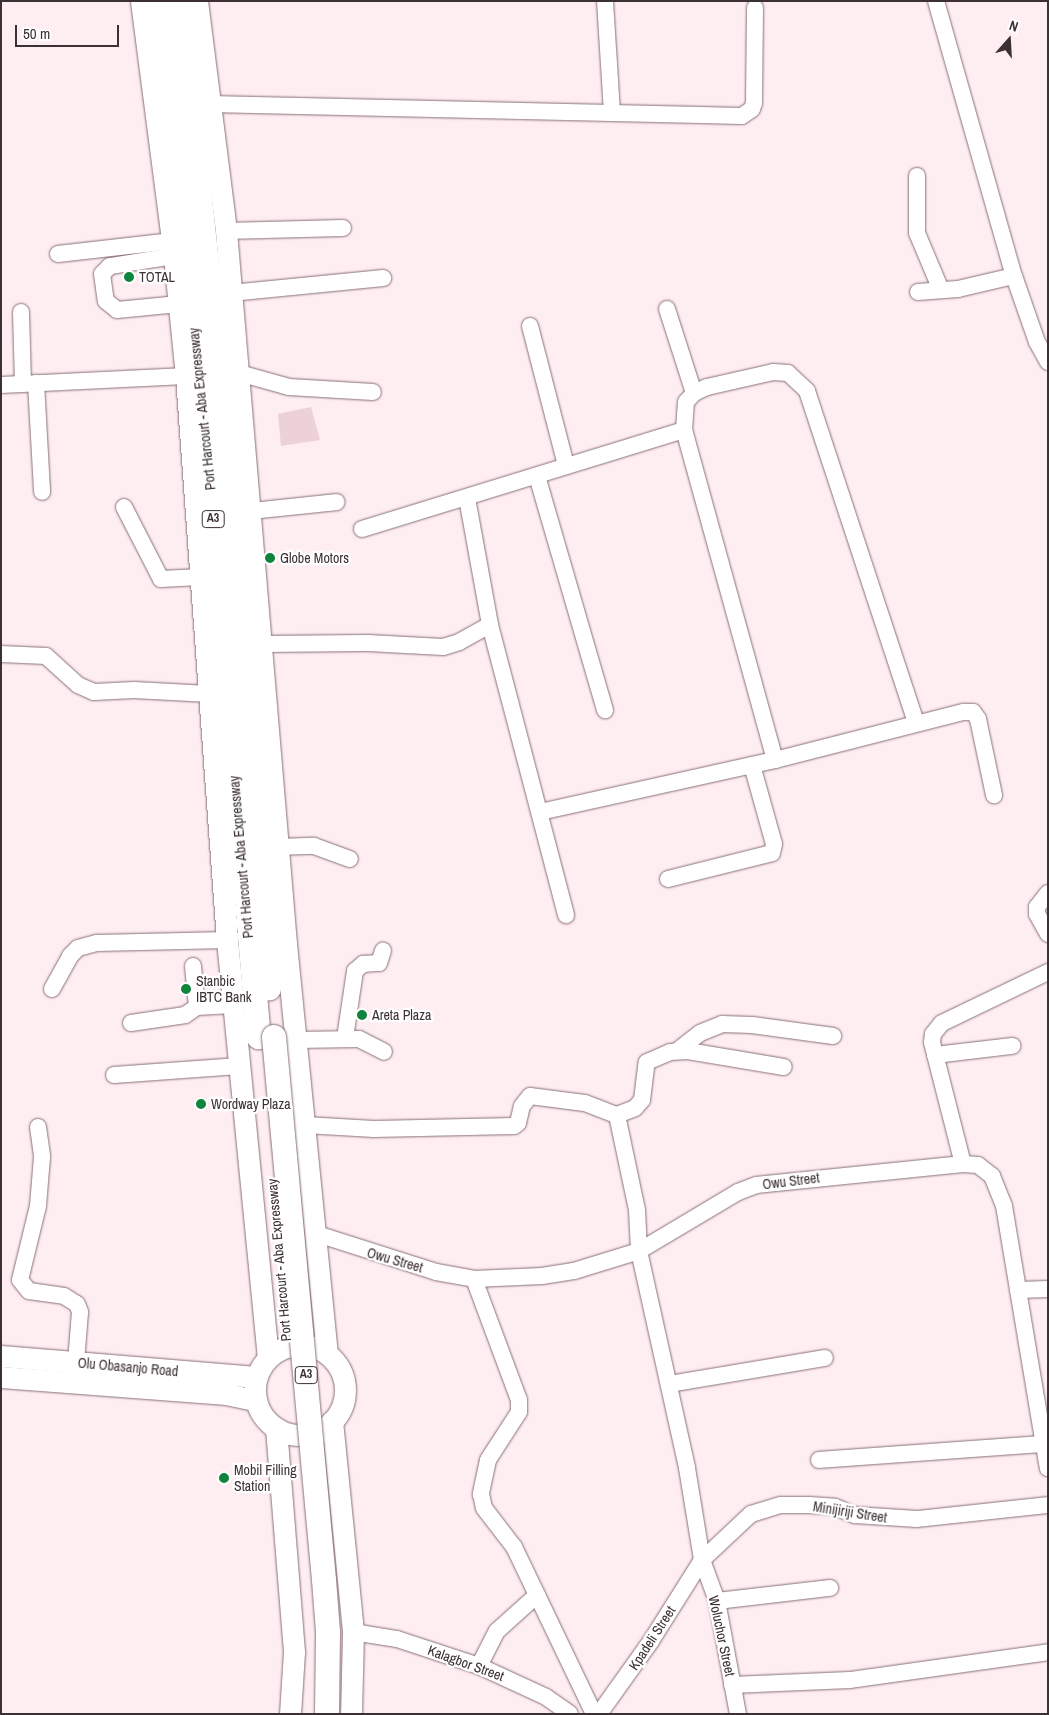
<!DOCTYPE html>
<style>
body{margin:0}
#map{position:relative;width:1049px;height:1715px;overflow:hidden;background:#feedf1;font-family:"Archivo Narrow",sans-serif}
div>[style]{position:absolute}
.building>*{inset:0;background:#ecd1d8}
.roads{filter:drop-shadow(0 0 1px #887076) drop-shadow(0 0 1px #887076)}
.minor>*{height:16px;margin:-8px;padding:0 8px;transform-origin:8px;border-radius:8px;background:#fff}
.major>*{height:21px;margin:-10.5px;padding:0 10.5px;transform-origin:10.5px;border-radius:10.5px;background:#fff}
.major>.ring{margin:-10.5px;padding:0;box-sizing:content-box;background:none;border:21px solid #fff;border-radius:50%}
.highway>*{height:24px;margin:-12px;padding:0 12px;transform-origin:12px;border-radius:12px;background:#fff}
.bridges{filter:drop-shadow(0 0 1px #887076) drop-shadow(0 0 1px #887076)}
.highway-bridge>*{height:24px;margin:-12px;padding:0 12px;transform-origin:12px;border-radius:12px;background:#fff}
.dots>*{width:14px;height:14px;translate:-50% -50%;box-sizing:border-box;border:2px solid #fff;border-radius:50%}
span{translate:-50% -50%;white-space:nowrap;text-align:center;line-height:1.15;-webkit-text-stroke:4.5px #fff;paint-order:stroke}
.shield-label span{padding:1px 4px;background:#fff;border:1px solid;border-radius:4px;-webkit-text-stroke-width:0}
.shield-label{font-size:12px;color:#3b3033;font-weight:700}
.poi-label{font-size:14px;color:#3b3033}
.left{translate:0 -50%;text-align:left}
.street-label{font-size:14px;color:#3b3033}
.frame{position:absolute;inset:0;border:2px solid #3b3033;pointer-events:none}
.north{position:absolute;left:984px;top:15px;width:50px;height:50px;-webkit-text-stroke:4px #fff;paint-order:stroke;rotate:19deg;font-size:14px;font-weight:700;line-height:20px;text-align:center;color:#3b3033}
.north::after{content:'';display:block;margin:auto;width:18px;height:22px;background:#3b3033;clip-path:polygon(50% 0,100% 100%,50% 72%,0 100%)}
.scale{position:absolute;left:15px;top:25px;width:104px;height:22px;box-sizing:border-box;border:2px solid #3b3033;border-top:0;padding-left:6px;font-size:15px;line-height:18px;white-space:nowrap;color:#3b3033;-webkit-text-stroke:4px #fff;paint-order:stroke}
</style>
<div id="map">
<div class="building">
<i style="clip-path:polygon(311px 407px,320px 440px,281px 446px,278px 414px)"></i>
</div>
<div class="roads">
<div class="minor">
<i style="left:605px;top:1px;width:110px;rotate:86.4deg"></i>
<i style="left:936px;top:1px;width:286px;rotate:74.2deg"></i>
<i style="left:1014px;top:276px;width:70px;rotate:70.8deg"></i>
<i style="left:1037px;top:342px;width:23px;rotate:61deg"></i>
<i style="left:209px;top:104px;width:533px;rotate:1.29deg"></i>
<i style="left:742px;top:116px;width:12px;rotate:-35deg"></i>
<i style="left:752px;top:109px;width:6px;rotate:-72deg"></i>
<i style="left:754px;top:103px;width:95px;rotate:-89.4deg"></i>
<i style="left:917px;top:176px;width:57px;rotate:90deg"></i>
<i style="left:917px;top:233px;width:62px;rotate:67.2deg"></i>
<i style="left:226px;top:231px;width:117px;rotate:-1.5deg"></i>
<i style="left:58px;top:254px;width:115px;rotate:-6.5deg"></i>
<i style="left:174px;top:256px;width:65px;rotate:171.1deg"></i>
<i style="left:110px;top:266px;width:11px;rotate:135deg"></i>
<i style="left:102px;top:274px;width:27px;rotate:82deg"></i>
<i style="left:106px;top:301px;width:14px;rotate:39deg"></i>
<i style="left:117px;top:310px;width:62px;rotate:-5.5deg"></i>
<i style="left:918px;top:292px;width:40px;rotate:-4.3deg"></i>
<i style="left:958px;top:289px;width:57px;rotate:-13.1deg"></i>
<i style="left:231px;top:293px;width:153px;rotate:-5.6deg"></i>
<i style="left:667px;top:309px;width:88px;rotate:72.2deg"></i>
<i style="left:21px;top:312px;width:72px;rotate:88.4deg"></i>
<i style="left:530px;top:326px;width:144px;rotate:75.5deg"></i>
<i style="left:239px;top:373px;width:52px;rotate:15.6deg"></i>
<i style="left:289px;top:387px;width:84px;rotate:3.4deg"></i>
<i style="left:36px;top:383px;width:109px;rotate:86.8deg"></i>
<i style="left:1px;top:385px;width:185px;rotate:-2.8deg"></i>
<i style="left:537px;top:476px;width:244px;rotate:73.8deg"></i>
<i style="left:467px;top:498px;width:129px;rotate:79.7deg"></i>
<i style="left:490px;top:625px;width:300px;rotate:75.3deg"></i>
<i style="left:124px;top:507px;width:81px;rotate:62.8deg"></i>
<i style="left:161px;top:579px;width:39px;rotate:-3deg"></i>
<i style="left:251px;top:511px;width:86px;rotate:-6deg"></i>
<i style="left:362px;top:529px;width:337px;rotate:-17.1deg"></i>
<i style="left:262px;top:644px;width:106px;rotate:-0.5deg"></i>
<i style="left:368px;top:643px;width:75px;rotate:3.1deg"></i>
<i style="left:443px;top:647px;width:17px;rotate:-17deg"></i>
<i style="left:459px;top:642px;width:35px;rotate:-29deg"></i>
<i style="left:1px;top:654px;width:45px;rotate:2.5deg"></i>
<i style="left:46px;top:656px;width:43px;rotate:42.2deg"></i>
<i style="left:78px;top:685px;width:17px;rotate:24deg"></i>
<i style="left:94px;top:692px;width:40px;rotate:-2.9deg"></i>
<i style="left:134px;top:690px;width:75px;rotate:3.1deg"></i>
<i style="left:775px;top:760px;width:342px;rotate:-105.4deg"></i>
<i style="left:684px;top:430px;width:28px;rotate:-86deg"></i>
<i style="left:686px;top:402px;width:12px;rotate:-48deg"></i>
<i style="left:694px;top:393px;width:14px;rotate:-25deg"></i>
<i style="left:707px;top:387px;width:68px;rotate:-12.8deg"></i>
<i style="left:773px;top:372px;width:15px;rotate:4deg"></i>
<i style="left:788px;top:373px;width:26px;rotate:43deg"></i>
<i style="left:807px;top:391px;width:349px;rotate:71.8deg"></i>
<i style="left:540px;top:812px;width:241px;rotate:-12.5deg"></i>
<i style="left:775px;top:760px;width:195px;rotate:-14.3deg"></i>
<i style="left:964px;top:712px;width:9px"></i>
<i style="left:973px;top:712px;width:9px;rotate:54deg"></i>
<i style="left:978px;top:719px;width:78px;rotate:78.1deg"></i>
<i style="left:277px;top:847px;width:37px;rotate:-2deg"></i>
<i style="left:314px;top:846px;width:38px;rotate:20deg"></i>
<i style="left:668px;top:879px;width:107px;rotate:-14deg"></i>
<i style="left:772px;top:853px;width:9px;rotate:-77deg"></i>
<i style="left:774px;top:844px;width:82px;rotate:-105.6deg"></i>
<i style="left:1048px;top:893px;width:18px;rotate:128deg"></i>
<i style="left:1037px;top:907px;width:7px;rotate:90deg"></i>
<i style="left:1037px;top:914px;width:23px;rotate:61deg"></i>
<i style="left:193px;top:966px;width:41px;rotate:84.4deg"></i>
<i style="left:197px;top:1007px;width:36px;rotate:-3deg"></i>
<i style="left:52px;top:989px;width:38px;rotate:-61deg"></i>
<i style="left:70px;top:956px;width:11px;rotate:-45deg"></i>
<i style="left:78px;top:948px;width:20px;rotate:-15deg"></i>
<i style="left:97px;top:943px;width:130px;rotate:-1.3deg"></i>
<i style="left:131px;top:1023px;width:55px;rotate:-8.4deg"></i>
<i style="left:185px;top:1015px;width:14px;rotate:-34deg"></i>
<i style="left:345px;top:1038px;width:68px;rotate:-81.5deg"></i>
<i style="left:355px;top:971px;width:11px;rotate:-41deg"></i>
<i style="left:363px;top:964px;width:16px;rotate:-4deg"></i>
<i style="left:379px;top:963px;width:13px;rotate:-72deg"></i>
<i style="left:297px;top:1040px;width:62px;rotate:-0.9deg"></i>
<i style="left:359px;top:1039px;width:28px;rotate:27deg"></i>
<i style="left:677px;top:1051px;width:29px;rotate:-38deg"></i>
<i style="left:700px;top:1033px;width:24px;rotate:-22deg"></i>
<i style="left:722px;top:1024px;width:30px;rotate:2deg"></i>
<i style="left:752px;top:1025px;width:82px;rotate:7.7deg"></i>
<i style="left:935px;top:1055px;width:78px;rotate:-6.7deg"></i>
<i style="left:114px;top:1075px;width:125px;rotate:-4.1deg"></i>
<i style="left:617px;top:1115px;width:19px;rotate:-21deg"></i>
<i style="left:635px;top:1108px;width:11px;rotate:-49deg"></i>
<i style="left:642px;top:1100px;width:38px;rotate:-83deg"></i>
<i style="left:647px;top:1062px;width:25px;rotate:-23deg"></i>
<i style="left:670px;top:1052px;width:18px;rotate:-3deg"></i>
<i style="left:688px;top:1051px;width:97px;rotate:9.5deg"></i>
<i style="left:305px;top:1125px;width:69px;rotate:3.3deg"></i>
<i style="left:374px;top:1129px;width:140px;rotate:-1.2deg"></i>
<i style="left:514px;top:1126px;width:5px;rotate:-37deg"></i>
<i style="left:518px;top:1123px;width:17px;rotate:-77deg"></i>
<i style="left:522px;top:1106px;width:13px;rotate:-51deg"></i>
<i style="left:530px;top:1096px;width:55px;rotate:7.3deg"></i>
<i style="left:585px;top:1103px;width:34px;rotate:21deg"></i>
<i style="left:617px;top:1115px;width:97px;rotate:78.1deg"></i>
<i style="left:637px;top:1210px;width:41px;rotate:87.2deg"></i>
<i style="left:639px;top:1251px;width:222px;rotate:77.5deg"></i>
<i style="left:687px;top:1468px;width:93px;rotate:80.7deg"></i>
<i style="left:702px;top:1560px;width:44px;rotate:69.9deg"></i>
<i style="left:717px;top:1601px;width:115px;rotate:79.5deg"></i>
<i style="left:38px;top:1127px;width:30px;rotate:82deg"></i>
<i style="left:42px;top:1157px;width:49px;rotate:94.7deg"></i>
<i style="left:38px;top:1206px;width:76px;rotate:103.7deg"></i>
<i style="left:20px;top:1280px;width:14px;rotate:51deg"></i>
<i style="left:29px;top:1291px;width:35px;rotate:8deg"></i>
<i style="left:64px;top:1296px;width:15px;rotate:32deg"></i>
<i style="left:77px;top:1304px;width:9px;rotate:69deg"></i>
<i style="left:80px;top:1312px;width:50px;rotate:94.6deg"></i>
<i style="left:963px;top:1164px;width:126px;rotate:-104.3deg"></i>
<i style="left:932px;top:1042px;width:8px;rotate:-83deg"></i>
<i style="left:933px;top:1034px;width:14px;rotate:-51deg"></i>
<i style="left:942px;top:1023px;width:118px;rotate:-25.7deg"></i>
<i style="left:314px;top:1233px;width:128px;rotate:17.7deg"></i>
<i style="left:436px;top:1272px;width:39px;rotate:10deg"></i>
<i style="left:474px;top:1279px;width:68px;rotate:-2.5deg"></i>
<i style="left:542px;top:1276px;width:32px;rotate:-9deg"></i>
<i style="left:574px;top:1271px;width:68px;rotate:-17.1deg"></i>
<i style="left:639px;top:1251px;width:115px;rotate:-30.8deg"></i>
<i style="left:738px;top:1192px;width:19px;rotate:-21deg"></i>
<i style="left:756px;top:1185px;width:208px;rotate:-5.8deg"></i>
<i style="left:963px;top:1164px;width:15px;rotate:4deg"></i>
<i style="left:978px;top:1165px;width:18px;rotate:38deg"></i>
<i style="left:992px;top:1176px;width:32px;rotate:68deg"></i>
<i style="left:1004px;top:1206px;width:266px;rotate:80.5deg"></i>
<i style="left:474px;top:1279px;width:129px;rotate:69.6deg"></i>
<i style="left:519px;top:1400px;width:12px;rotate:90deg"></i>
<i style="left:519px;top:1412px;width:57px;rotate:122.9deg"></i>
<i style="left:488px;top:1460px;width:35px;rotate:102deg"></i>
<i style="left:481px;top:1494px;width:14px;rotate:78deg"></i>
<i style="left:484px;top:1508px;width:49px;rotate:52.4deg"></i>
<i style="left:514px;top:1547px;width:185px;rotate:64.4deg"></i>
<i style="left:1018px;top:1290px;width:30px;rotate:-2deg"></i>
<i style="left:669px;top:1384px;width:158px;rotate:-9.5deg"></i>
<i style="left:819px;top:1460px;width:226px;rotate:-4.1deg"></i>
<i style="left:717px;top:1601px;width:114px;rotate:-6.6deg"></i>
<i style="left:353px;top:1632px;width:45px;rotate:9deg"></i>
<i style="left:397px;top:1639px;width:86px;rotate:18.2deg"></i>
<i style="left:479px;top:1666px;width:74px;rotate:24.8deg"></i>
<i style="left:546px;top:1697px;width:29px;rotate:35deg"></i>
<i style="left:479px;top:1666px;width:39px;rotate:-63deg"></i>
<i style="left:497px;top:1631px;width:54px;rotate:-42deg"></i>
<i style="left:732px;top:1685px;width:118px;rotate:-2.4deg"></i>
<i style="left:850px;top:1680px;width:200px;rotate:-8deg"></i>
<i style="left:599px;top:1714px;width:90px;rotate:-54.5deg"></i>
<i style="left:651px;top:1641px;width:96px;rotate:-57.8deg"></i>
<i style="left:702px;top:1560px;width:67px;rotate:-43.2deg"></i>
<i style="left:751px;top:1514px;width:31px;rotate:-17deg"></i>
<i style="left:781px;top:1505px;width:28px"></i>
<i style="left:809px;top:1505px;width:26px;rotate:4deg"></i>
<i style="left:835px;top:1507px;width:22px;rotate:22deg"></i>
<i style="left:855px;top:1515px;width:62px;rotate:3.7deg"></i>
<i style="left:917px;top:1519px;width:132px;rotate:-6.1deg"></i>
</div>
<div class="major">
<i style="left:141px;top:1px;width:257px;rotate:82.6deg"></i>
<i style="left:174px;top:256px;width:121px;rotate:84.3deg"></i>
<i style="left:186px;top:376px;width:565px;rotate:85.84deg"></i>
<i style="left:227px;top:940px;width:419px;rotate:84.4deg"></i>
<i style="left:197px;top:1px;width:232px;rotate:82.8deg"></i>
<i style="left:226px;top:231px;width:716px;rotate:85.19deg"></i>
<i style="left:286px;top:944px;width:411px;rotate:84.3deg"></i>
<i class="ring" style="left:255px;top:1345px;width:69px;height:69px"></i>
<i style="left:1px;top:1356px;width:256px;rotate:4.7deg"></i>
<i style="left:1px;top:1377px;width:226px;rotate:4.3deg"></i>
<i style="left:226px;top:1394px;width:30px;rotate:12deg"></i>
<i style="left:332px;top:1421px;width:212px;rotate:84.3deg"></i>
<i style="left:353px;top:1632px;width:82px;rotate:91.4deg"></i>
<i style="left:276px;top:1428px;width:225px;rotate:85.4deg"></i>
<i style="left:294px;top:1652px;width:62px;rotate:93.7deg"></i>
</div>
<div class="highway">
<i style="left:159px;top:1px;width:573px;rotate:84.09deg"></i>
<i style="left:218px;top:571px;width:468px;rotate:85deg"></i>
<i style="left:179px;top:1px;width:464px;rotate:83.9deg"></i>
<i style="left:228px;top:462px;width:528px;rotate:85.54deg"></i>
</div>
</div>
<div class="bridges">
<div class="highway-bridge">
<i style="left:274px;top:1037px;width:545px;rotate:84.74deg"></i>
<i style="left:324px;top:1580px;width:52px;rotate:85.6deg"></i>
<i style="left:328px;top:1632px;width:82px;rotate:90.7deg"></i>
</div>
</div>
<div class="dots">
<i style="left:129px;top:277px;background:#0f843d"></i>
<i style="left:270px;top:558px;background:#0f843d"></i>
<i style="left:186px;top:989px;background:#0f843d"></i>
<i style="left:362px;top:1015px;background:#0f843d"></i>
<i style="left:201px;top:1104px;background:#0f843d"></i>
<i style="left:224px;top:1478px;background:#0f843d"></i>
</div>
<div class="shield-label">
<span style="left:213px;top:519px">A3</span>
<span style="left:306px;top:1375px">A3</span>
</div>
<div class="poi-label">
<span class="left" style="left:139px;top:277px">TOTAL</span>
<span class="left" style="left:280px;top:558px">Globe Motors</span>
<span class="left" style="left:196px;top:989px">Stanbic<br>IBTC Bank</span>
<span class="left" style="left:372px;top:1015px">Areta Plaza</span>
<span class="left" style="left:211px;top:1104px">Wordway Plaza</span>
<span class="left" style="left:234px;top:1478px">Mobil Filling<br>Station</span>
</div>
<div class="street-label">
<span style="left:202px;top:409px;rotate:-96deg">Port Harcourt - Aba Expressway</span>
<span style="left:241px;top:857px;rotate:-95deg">Port Harcourt - Aba Expressway</span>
<span style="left:791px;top:1181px;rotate:-7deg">Owu Street</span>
<span style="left:279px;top:1260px;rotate:-95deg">Port Harcourt - Aba Expressway</span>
<span style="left:395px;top:1260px;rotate:16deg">Owu Street</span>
<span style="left:128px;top:1367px;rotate:5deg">Olu Obasanjo Road</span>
<span style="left:850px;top:1512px;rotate:9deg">Minijiriji Street</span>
<span style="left:722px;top:1636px;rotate:78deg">Woluchor Street</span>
<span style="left:652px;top:1638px;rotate:-57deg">Kpadeli Street</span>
<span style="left:466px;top:1663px;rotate:20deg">Kalagbor Street</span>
</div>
<div class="frame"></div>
<div class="north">N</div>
<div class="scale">50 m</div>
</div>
